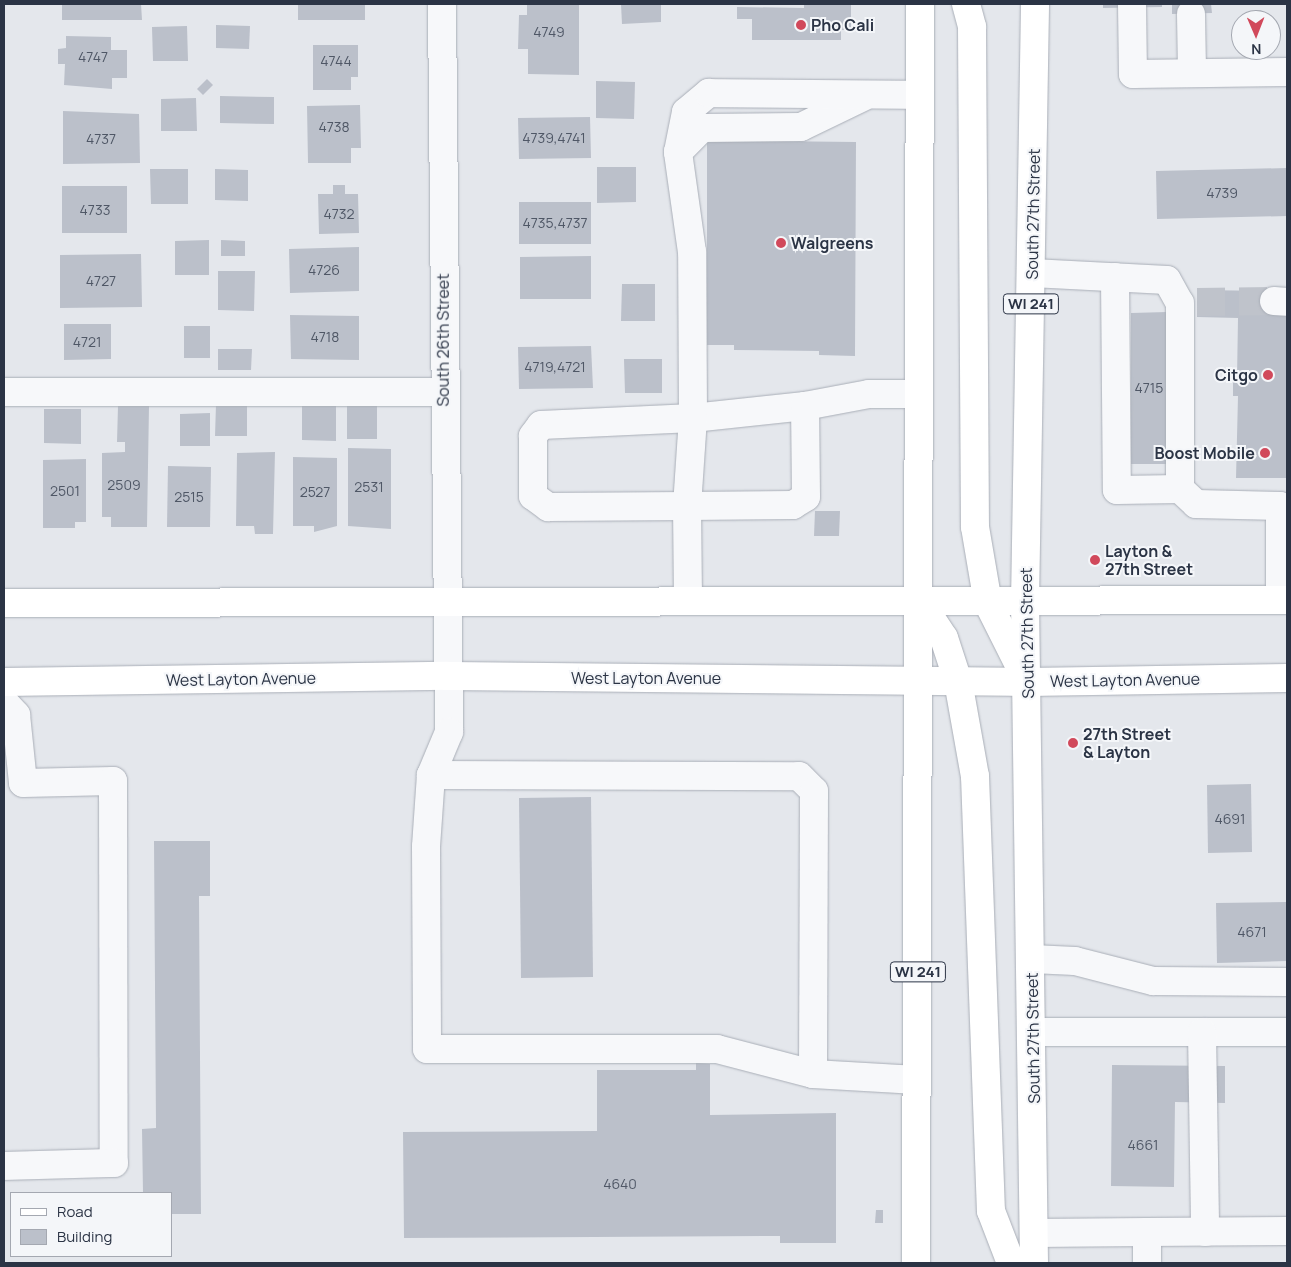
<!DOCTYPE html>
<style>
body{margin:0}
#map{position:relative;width:1291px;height:1267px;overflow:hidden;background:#e4e7ec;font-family:Manrope,sans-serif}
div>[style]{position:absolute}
.building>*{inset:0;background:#bbc0ca}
.minor-tunnel>*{height:28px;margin-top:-14px;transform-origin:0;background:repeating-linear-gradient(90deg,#bfc3cb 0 28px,transparent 0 42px)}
.roads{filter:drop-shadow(0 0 1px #a9aeb7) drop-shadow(0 0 1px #a9aeb7)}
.minor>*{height:28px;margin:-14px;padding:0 14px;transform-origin:14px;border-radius:14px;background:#f7f8fa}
.major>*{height:28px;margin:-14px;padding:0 14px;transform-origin:14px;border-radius:14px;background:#fff}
.dots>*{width:14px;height:14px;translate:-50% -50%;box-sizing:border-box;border:2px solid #f4f6f9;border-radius:50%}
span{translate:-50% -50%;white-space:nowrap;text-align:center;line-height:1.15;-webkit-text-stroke:4px #f4f6f9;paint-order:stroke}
.number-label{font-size:14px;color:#4f5766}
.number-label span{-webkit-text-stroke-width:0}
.shield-label span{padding:1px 4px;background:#f4f6f9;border:1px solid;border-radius:4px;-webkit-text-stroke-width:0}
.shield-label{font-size:15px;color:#2b3445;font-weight:700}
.poi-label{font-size:16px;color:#2b3445;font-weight:700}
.left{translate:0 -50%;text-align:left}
.right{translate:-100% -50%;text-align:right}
.street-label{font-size:16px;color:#2b3445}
.frame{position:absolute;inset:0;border:5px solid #2b3445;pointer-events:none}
.legend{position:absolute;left:10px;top:1192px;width:162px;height:65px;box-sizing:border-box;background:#f4f6f9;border:1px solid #a4a8b1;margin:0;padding:6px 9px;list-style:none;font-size:15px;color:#2b3445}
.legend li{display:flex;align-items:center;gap:10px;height:25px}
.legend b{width:25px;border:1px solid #a4a8b1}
.north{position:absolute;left:1231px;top:10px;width:50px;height:50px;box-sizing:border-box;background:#f4f6f9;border:1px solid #a4a8b1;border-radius:50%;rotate:179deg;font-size:14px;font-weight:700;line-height:20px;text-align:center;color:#2b3445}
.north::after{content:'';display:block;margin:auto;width:18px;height:22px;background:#d1495b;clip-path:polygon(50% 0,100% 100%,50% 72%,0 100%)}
</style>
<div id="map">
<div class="building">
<i style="clip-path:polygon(62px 4px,141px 4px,142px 20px,62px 20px)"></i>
<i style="clip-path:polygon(298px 4px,365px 4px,365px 20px,298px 20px)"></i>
<i style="clip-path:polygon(527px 4px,579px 4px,579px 75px,528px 74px,528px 49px,518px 49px,519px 15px,527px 15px)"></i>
<i style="clip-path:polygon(621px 4px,661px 4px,661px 22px,622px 24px)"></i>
<i style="clip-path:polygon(804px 4px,851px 4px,851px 30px,841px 30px,841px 40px,752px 40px,752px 19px,737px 19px,737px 7px,804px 8px)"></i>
<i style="clip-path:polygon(1103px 4px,1162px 4px,1162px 7px,1103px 8px)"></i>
<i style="clip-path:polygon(1172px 4px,1211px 4px,1212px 13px,1172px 14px)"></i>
<i style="clip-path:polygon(216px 25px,250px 26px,249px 49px,216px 48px)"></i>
<i style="clip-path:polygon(187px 26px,188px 61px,153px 61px,152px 27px)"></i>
<i style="clip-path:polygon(66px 36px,111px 37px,111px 50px,127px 50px,127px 78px,112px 78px,112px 89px,64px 85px,65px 64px,58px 64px,58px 49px,66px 48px)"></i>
<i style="clip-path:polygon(313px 45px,358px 45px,358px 77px,351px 77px,351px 90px,313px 90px)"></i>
<i style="clip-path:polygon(207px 79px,213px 85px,203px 95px,197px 89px)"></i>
<i style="clip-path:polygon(596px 81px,635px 82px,634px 119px,596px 118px)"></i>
<i style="clip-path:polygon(220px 96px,274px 97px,274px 124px,220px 123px)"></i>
<i style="clip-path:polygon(196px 98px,197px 131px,161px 131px,161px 99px)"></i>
<i style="clip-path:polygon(360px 105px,361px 148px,351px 148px,351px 163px,308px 163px,307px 106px)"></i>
<i style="clip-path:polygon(63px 111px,139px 114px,140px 163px,63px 164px)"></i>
<i style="clip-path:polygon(767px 114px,767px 141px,856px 142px,855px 356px,819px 355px,819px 351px,734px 350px,734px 345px,707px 345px,707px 141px)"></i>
<i style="clip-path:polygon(590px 117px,591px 158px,519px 159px,518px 118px)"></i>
<i style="clip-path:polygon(597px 167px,636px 167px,636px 202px,597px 203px)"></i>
<i style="clip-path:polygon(1287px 168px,1287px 216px,1157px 219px,1156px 171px)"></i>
<i style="clip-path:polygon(150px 169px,188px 169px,188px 204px,151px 204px)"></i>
<i style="clip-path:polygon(215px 169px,248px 170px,248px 201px,215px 200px)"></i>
<i style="clip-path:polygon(333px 185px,345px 185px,345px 194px,358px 194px,359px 233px,319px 234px,318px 194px,333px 194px)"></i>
<i style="clip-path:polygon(62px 186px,127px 186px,127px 233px,62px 233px)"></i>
<i style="clip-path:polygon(519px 202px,591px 202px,591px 244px,519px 244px)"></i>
<i style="clip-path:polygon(209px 240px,209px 275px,175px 275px,175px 241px)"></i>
<i style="clip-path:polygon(221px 240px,245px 241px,245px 256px,221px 256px)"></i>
<i style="clip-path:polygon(359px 247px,359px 291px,290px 293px,289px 249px)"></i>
<i style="clip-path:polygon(141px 254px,142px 307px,60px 308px,60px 255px)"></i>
<i style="clip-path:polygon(591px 256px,591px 299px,520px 299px,520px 257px)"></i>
<i style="clip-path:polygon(218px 271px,255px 271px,254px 311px,218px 310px)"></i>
<i style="clip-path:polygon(622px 284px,655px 284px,655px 321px,621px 321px)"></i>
<i style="clip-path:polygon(1198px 290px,1274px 291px,1287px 313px,1287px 478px,1236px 478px,1238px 396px,1233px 396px,1233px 378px,1237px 378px,1238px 318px,1197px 317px)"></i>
<i style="clip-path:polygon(1167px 312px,1166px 464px,1131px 464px,1131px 313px)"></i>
<i style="clip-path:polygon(290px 315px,359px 316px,359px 360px,291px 359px)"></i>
<i style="clip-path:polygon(64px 324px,111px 324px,111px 359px,64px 360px)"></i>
<i style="clip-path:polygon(184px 326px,210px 326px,210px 358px,184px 358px)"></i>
<i style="clip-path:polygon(591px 346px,593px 388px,519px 389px,518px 347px)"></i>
<i style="clip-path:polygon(218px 349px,252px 349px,251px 370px,218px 370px)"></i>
<i style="clip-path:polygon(624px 359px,662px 359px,662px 393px,625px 393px)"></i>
<i style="clip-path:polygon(216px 404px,247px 404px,247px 436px,215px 436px)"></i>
<i style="clip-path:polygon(302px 404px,336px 405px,336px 441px,302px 440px)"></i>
<i style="clip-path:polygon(118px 406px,149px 406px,147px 527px,111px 527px,111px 517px,102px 517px,102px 453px,125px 452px,125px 442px,117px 442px)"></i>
<i style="clip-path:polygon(347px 406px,377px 406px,377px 439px,347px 439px)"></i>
<i style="clip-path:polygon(44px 409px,81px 409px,81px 444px,44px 443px)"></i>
<i style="clip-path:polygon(210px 413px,210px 446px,180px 446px,180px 414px)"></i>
<i style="clip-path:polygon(348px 448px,391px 449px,391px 529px,348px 526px)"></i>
<i style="clip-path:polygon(275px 452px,273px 534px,255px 534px,254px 526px,236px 526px,237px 453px)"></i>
<i style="clip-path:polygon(293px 457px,337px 458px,337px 526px,314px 532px,314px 526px,293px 526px)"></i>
<i style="clip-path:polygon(86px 459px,86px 522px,75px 522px,75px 528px,43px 528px,43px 460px)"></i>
<i style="clip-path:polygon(168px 466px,211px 467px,210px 527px,167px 527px)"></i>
<i style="clip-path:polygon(815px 511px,840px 511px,839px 536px,814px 536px)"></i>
<i style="clip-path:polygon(1251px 784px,1252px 852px,1208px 853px,1207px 785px)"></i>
<i style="clip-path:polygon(591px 797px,593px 977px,521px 978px,519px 798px)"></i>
<i style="clip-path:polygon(154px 841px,210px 841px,210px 896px,199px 896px,201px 1214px,171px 1214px,171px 1193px,143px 1193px,142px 1129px,156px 1128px)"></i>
<i style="clip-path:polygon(1287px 902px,1287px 961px,1217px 963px,1216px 903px)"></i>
<i style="clip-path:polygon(696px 1063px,710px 1064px,710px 1115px,836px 1113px,836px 1243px,780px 1243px,780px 1236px,404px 1238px,403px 1132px,597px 1131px,597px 1070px,696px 1070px)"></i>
<i style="clip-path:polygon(1112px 1065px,1225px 1066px,1225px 1103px,1175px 1102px,1174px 1187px,1111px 1186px)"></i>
<i style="clip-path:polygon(876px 1210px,883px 1210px,883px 1223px,875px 1223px)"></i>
</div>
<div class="minor-tunnel">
<i style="left:1197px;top:302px;width:77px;rotate:-0.7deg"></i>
</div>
<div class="roads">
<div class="minor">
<i style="left:442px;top:4px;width:728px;rotate:89.45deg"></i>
<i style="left:449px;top:732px;width:47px;rotate:112.7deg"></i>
<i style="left:431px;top:775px;width:368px;rotate:0.2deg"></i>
<i style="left:799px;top:776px;width:21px;rotate:45deg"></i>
<i style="left:814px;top:791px;width:283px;rotate:90.2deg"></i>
<i style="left:1132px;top:4px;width:70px;rotate:89.2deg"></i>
<i style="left:1133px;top:74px;width:154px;rotate:-0.7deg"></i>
<i style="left:1191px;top:14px;width:59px;rotate:89deg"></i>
<i style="left:678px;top:152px;width:34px;rotate:-45deg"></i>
<i style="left:702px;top:128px;width:99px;rotate:-0.6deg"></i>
<i style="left:801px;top:127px;width:69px;rotate:-25.8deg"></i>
<i style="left:1032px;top:273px;width:135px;rotate:3deg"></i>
<i style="left:1167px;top:280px;width:26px;rotate:61deg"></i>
<i style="left:1180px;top:303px;width:186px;rotate:90deg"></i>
<i style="left:1180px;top:489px;width:22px;rotate:43deg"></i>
<i style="left:1196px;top:504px;width:84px;rotate:1.4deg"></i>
<i style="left:1280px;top:506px;width:94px;rotate:90deg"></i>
<i style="left:1115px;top:277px;width:213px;rotate:89.5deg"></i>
<i style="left:1117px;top:490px;width:63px;rotate:-0.9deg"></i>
<i style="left:1274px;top:301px;width:13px;rotate:4deg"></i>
<i style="left:4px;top:392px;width:439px"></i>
<i style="left:805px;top:406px;width:113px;rotate:173.9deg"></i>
<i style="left:693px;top:418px;width:166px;rotate:-90.3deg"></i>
<i style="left:692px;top:252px;width:101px;rotate:-98deg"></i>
<i style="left:678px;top:152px;width:41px;rotate:-78.7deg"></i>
<i style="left:686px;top:112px;width:30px;rotate:-40deg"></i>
<i style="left:709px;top:93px;width:211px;rotate:0.5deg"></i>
<i style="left:688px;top:600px;width:94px;rotate:-90.6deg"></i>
<i style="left:687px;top:506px;width:88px;rotate:-86.1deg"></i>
<i style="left:693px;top:418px;width:152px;rotate:177.4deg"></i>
<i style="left:541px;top:425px;width:14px;rotate:126deg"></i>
<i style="left:533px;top:436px;width:60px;rotate:90deg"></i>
<i style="left:533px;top:496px;width:19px;rotate:36deg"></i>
<i style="left:548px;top:507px;width:139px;rotate:-0.4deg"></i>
<i style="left:687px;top:506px;width:106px;rotate:-0.5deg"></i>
<i style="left:793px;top:505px;width:15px;rotate:-32deg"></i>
<i style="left:806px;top:497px;width:91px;rotate:-90.6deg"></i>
<i style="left:805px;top:406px;width:65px;rotate:-10.6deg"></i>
<i style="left:869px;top:394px;width:50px"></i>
<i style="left:4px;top:702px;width:18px;rotate:47deg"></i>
<i style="left:16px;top:715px;width:68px;rotate:84.1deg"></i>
<i style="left:23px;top:783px;width:90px;rotate:-1.3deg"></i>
<i style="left:113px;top:781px;width:382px;rotate:89.9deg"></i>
<i style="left:114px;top:1163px;width:110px;rotate:178.4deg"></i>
<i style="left:431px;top:775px;width:72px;rotate:94deg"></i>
<i style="left:426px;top:847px;width:202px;rotate:89.7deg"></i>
<i style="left:427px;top:1049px;width:290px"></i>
<i style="left:717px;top:1049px;width:99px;rotate:14.6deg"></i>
<i style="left:813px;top:1074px;width:104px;rotate:3.3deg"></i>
<i style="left:1032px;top:959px;width:43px;rotate:2.7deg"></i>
<i style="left:1075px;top:961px;width:81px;rotate:14.4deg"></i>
<i style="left:1153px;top:981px;width:134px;rotate:0.4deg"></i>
<i style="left:1034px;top:1032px;width:253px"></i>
<i style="left:1202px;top:1032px;width:200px;rotate:89.1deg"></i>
<i style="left:1034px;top:1233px;width:113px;rotate:-0.5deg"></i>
<i style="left:1147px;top:1263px;width:31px;rotate:-90deg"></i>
<i style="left:1147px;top:1232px;width:140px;rotate:-0.4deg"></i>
</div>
<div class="major">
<i style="left:966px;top:4px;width:24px;rotate:75deg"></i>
<i style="left:972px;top:27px;width:500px;rotate:89.66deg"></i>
<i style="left:975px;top:527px;width:77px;rotate:80.3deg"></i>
<i style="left:988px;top:603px;width:85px;rotate:63.4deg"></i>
<i style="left:919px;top:600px;width:45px;rotate:56.7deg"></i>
<i style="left:944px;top:638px;width:45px;rotate:72deg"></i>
<i style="left:958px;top:681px;width:97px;rotate:79.9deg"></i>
<i style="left:975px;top:776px;width:435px;rotate:87.9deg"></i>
<i style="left:991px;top:1211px;width:56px;rotate:69deg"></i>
<i style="left:4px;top:603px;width:1283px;rotate:-0.13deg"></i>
<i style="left:4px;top:682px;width:443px;rotate:-0.8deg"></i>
<i style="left:447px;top:676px;width:581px;rotate:0.59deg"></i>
<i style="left:1028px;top:682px;width:259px;rotate:-0.9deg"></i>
<i style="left:916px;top:1263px;width:1259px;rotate:-89.82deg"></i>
<i style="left:1034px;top:1263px;width:660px;rotate:-90.78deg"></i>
<i style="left:1025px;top:603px;width:599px;rotate:-89.04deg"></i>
</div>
</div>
<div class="dots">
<i style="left:801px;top:25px;background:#d1495b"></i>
<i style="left:781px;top:243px;background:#d1495b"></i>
<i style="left:1268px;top:375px;background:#d1495b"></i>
<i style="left:1265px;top:453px;background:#d1495b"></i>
<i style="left:1095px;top:560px;background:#d1495b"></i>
<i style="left:1073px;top:743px;background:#d1495b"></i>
</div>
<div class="number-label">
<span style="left:549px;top:32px">4749</span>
<span style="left:93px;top:57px">4747</span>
<span style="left:336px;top:61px">4744</span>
<span style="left:334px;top:127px">4738</span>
<span style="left:554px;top:138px">4739,4741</span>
<span style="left:101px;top:139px">4737</span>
<span style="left:1222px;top:193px">4739</span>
<span style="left:95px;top:210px">4733</span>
<span style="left:339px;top:214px">4732</span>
<span style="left:555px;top:223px">4735,4737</span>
<span style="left:324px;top:270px">4726</span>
<span style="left:101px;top:281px">4727</span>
<span style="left:325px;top:337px">4718</span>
<span style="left:87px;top:342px">4721</span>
<span style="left:555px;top:367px">4719,4721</span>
<span style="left:1149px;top:388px">4715</span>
<span style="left:124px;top:485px">2509</span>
<span style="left:369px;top:487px">2531</span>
<span style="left:65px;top:491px">2501</span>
<span style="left:315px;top:492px">2527</span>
<span style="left:189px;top:497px">2515</span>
<span style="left:1230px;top:819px">4691</span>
<span style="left:1252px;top:932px">4671</span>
<span style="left:1143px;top:1145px">4661</span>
<span style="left:620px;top:1184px">4640</span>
</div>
<div class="shield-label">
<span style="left:1031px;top:304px">WI 241</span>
<span style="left:918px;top:972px">WI 241</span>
</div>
<div class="poi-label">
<span class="left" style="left:811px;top:25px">Pho Cali</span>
<span class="left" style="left:791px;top:243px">Walgreens</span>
<span class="right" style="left:1258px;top:375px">Citgo</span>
<span class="right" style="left:1255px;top:453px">Boost Mobile</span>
<span class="left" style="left:1105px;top:560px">Layton &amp;<br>27th Street</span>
<span class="left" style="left:1083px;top:743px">27th Street<br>&amp; Layton</span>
</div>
<div class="street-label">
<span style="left:1033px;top:214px;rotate:-89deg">South 27th Street</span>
<span style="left:443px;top:340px;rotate:-90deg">South 26th Street</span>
<span style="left:1027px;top:633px;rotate:-91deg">South 27th Street</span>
<span style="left:646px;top:678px">West Layton Avenue</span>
<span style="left:241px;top:679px;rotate:-1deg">West Layton Avenue</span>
<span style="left:1125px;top:680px;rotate:-1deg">West Layton Avenue</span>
<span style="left:1033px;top:1038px;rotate:-91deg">South 27th Street</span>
</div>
<div class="frame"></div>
<ul class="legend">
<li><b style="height:6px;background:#fff"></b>Road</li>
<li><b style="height:14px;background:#bbc0ca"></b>Building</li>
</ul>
<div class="north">N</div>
</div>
